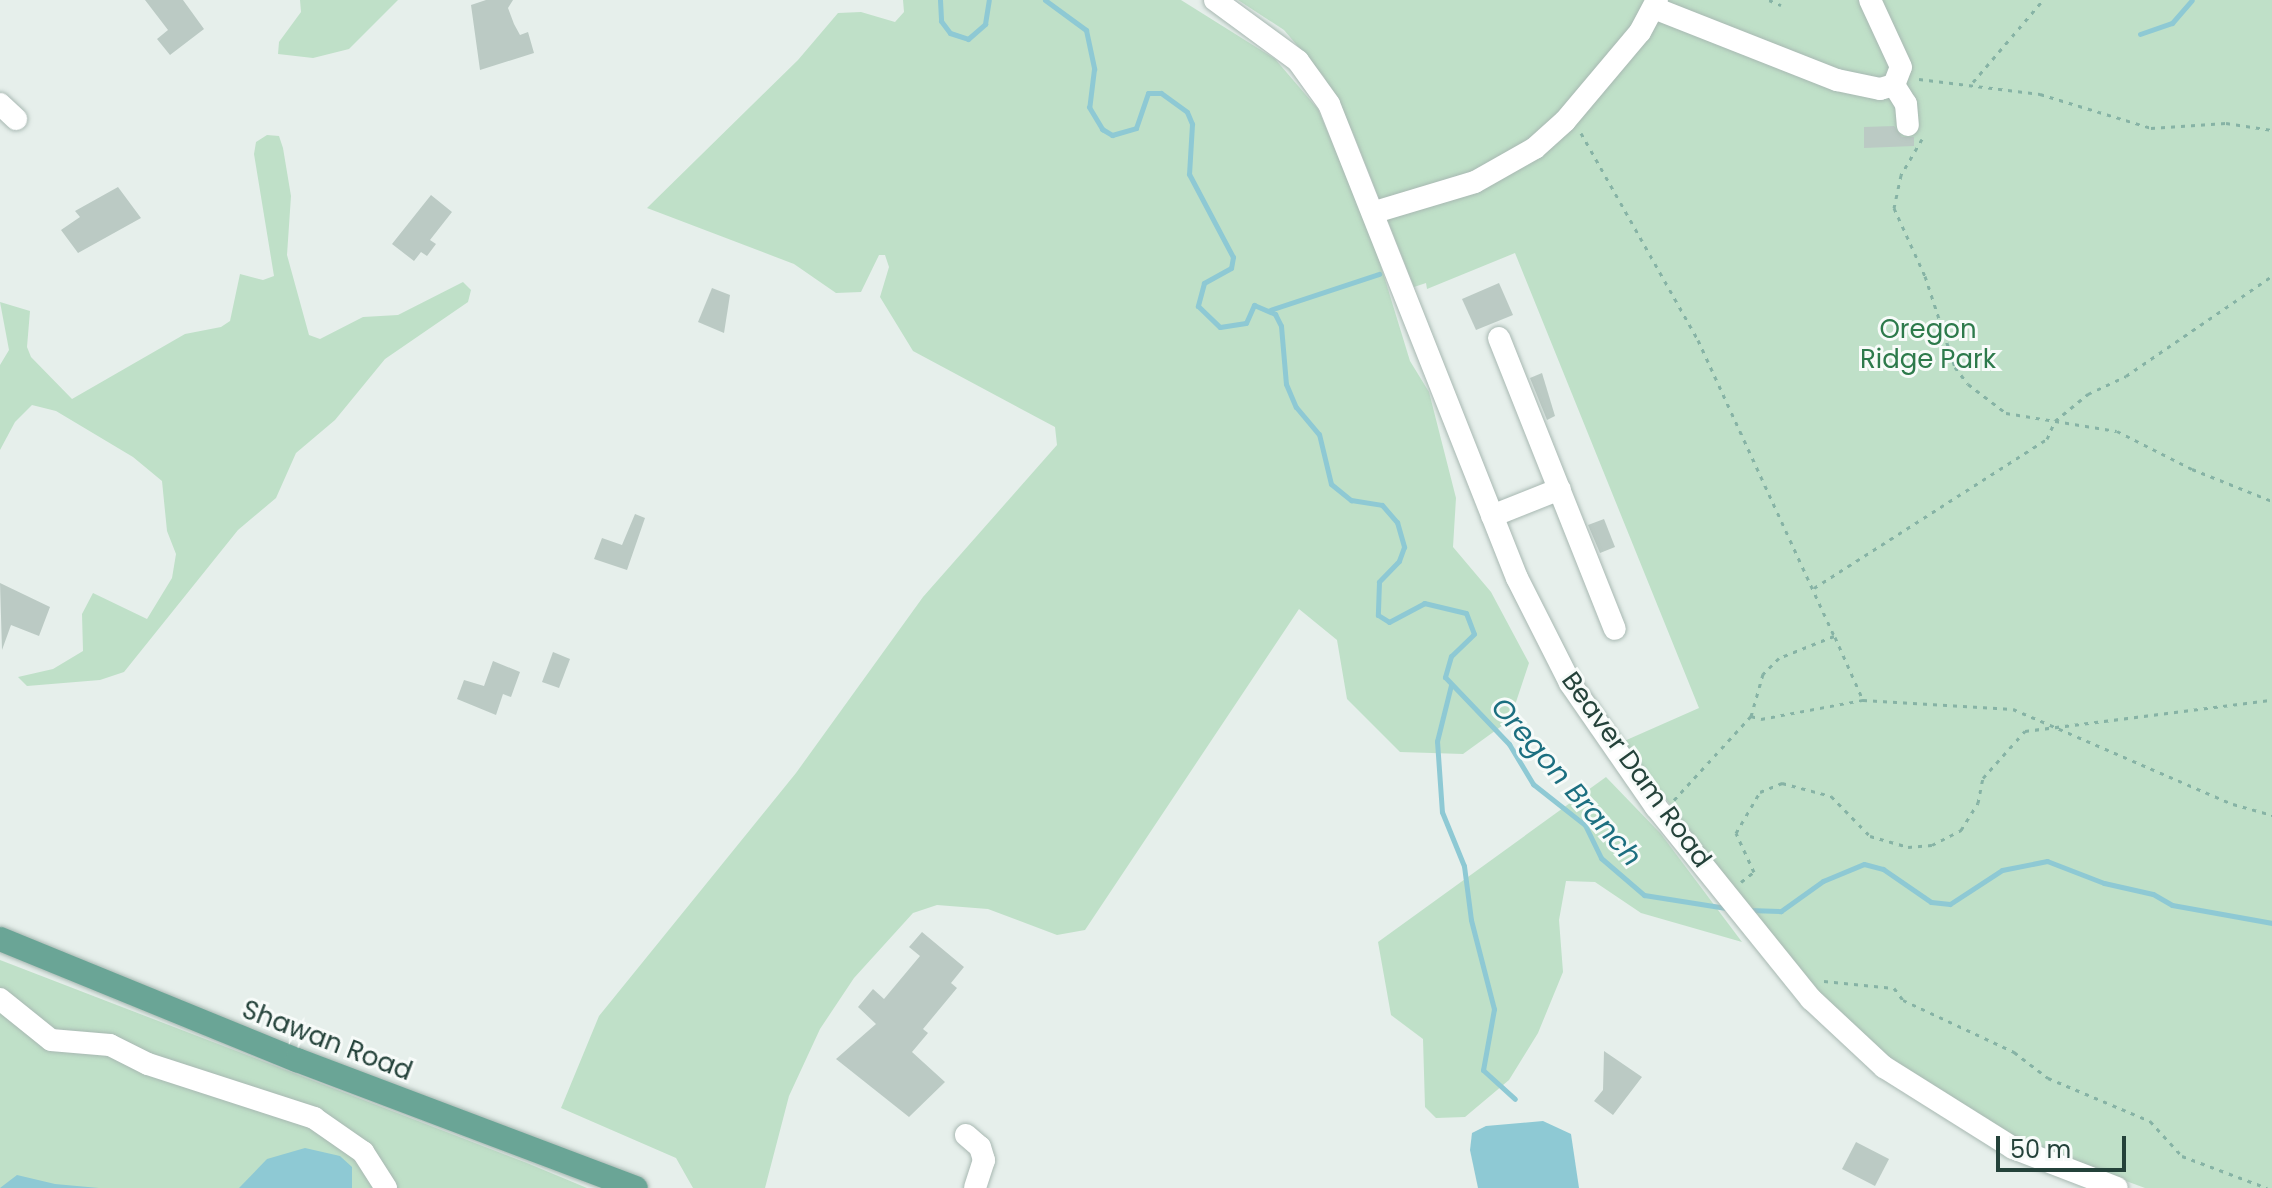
<!DOCTYPE html>
<style>
body{margin:0}
#map{position:relative;width:2272px;height:1188px;overflow:hidden;background:#e6efeb;font-family:Poppins,sans-serif}
div>[style]{position:absolute}
.green>*{inset:0;background:#bfe0c8}
.water>*{inset:0;background:#8ec9d4}
.stream>*{height:5px;margin:-2.5px;padding:0 2.5px;transform-origin:2.5px;border-radius:2.5px;background:#8ec9d4}
.building>*{inset:0;background:#bbcac4}
.path>*{height:3px;margin-top:-1.5px;transform-origin:0;background:repeating-linear-gradient(90deg,#86b3a5 0 4px,transparent 0 10px)}
.roads{filter:drop-shadow(0 0 2px #a8b8b2) drop-shadow(0 0 2px #a8b8b2)}
.minor>*{height:22px;margin:-11px;padding:0 11px;transform-origin:11px;border-radius:11px;background:#fff}
.major>*{height:24px;margin:-12px;padding:0 12px;transform-origin:12px;border-radius:12px;background:#6aa596}
span{translate:-50% -50%;white-space:nowrap;text-align:center;line-height:1.15;-webkit-text-stroke:6px #f7fbf9;paint-order:stroke}
.park-label{font-size:26px;color:#2d7a4b}
.street-label{font-size:26px;color:#24423a}
.water-label{font-size:28px;color:#1c6f80;font-style:italic}
.scale{position:absolute;left:1996px;top:1136px;width:130px;height:36px;box-sizing:border-box;border:4px solid #24423a;border-top:0;padding-left:10px;font-size:24px;line-height:28px;white-space:nowrap;color:#24423a;-webkit-text-stroke:6px #f7fbf9;paint-order:stroke}
</style>
<div id="map">
<div class="green">
<i style="clip-path:polygon(300px 0,398px 0,349px 49px,313px 58px,278px 54px,279px 42px,301px 12px)"></i>
<i style="clip-path:polygon(903px 0,1181px 0,1275px 59px,1318px 109px,1372px 237px,1410px 361px,1429px 392px,1456px 498px,1453px 547px,1491px 592px,1529px 663px,1510px 720px,1463px 754px,1400px 752px,1347px 699px,1337px 640px,1299px 609px,1085px 930px,1057px 935px,988px 909px,937px 905px,913px 913px,854px 978px,820px 1029px,789px 1096px,765px 1188px,693px 1188px,676px 1158px,561px 1108px,599px 1016px,796px 773px,923px 597px,1057px 445px,1055px 427px,913px 351px,880px 297px,889px 267px,885px 255px,879px 255px,861px 292px,836px 293px,794px 264px,647px 208px,798px 60px,838px 13px,861px 12px,895px 22px,904px 12px)"></i>
<i style="clip-path:polygon(1238px 0,2272px 0,2272px 1188px,2145px 1188px,2015px 1140px,1931px 1092px,1852px 1028px,1790px 960px,1622px 742px,1699px 708px,1515px 253px,1427px 289px,1426px 283px,1414px 287px,1353px 133px,1324px 77px,1284px 30px)"></i>
<i style="clip-path:polygon(267px 135px,279px 136px,283px 148px,291px 196px,287px 255px,309px 335px,320px 339px,363px 317px,398px 315px,463px 282px,471px 290px,468px 302px,385px 359px,335px 420px,296px 453px,276px 498px,238px 530px,124px 672px,100px 680px,27px 686px,18px 677px,53px 669px,83px 651px,82px 614px,93px 593px,147px 619px,172px 578px,176px 554px,167px 531px,162px 481px,133px 457px,56px 411px,32px 405px,15px 422px,0 450px,0 365px,9px 350px,0 302px,30px 311px,27px 347px,31px 357px,72px 399px,185px 334px,221px 327px,230px 321px,240px 274px,263px 280px,274px 276px,254px 154px,256px 142px)"></i>
<i style="clip-path:polygon(1606px 777px,1661px 834px,1742px 942px,1641px 913px,1595px 882px,1566px 881px,1559px 920px,1563px 972px,1538px 1033px,1509px 1080px,1465px 1117px,1436px 1118px,1425px 1107px,1423px 1039px,1391px 1015px,1378px 942px)"></i>
<i style="clip-path:polygon(0 960px,527px 1163px,587px 1188px,0 1188px)"></i>
</div>
<div class="water">
<i style="clip-path:polygon(1543px 1121px,1571px 1134px,1579px 1188px,1478px 1188px,1470px 1150px,1472px 1133px,1486px 1126px)"></i>
<i style="clip-path:polygon(305px 1148px,340px 1156px,352px 1167px,352px 1188px,239px 1188px,267px 1159px)"></i>
<i style="clip-path:polygon(17px 1175px,55px 1184px,99px 1188px,0 1188px)"></i>
</div>
<div class="stream">
<i style="left:940px;top:0;width:21px;rotate:87deg"></i>
<i style="left:941px;top:21px;width:15px;rotate:53deg"></i>
<i style="left:950px;top:33px;width:19px;rotate:18deg"></i>
<i style="left:968px;top:39px;width:23px;rotate:-41deg"></i>
<i style="left:985px;top:24px;width:24px;rotate:-81deg"></i>
<i style="left:1045px;top:0;width:51px;rotate:36.2deg"></i>
<i style="left:1086px;top:30px;width:40px;rotate:78deg"></i>
<i style="left:1094px;top:69px;width:38px;rotate:97deg"></i>
<i style="left:1089px;top:107px;width:26px;rotate:59deg"></i>
<i style="left:1102px;top:129px;width:12px;rotate:31deg"></i>
<i style="left:1112px;top:135px;width:25px;rotate:-16deg"></i>
<i style="left:1136px;top:128px;width:37px;rotate:-71deg"></i>
<i style="left:1148px;top:93px;width:13px"></i>
<i style="left:1161px;top:93px;width:32px;rotate:36deg"></i>
<i style="left:1187px;top:112px;width:13px;rotate:67deg"></i>
<i style="left:1192px;top:124px;width:50px;rotate:93.4deg"></i>
<i style="left:1189px;top:174px;width:94px;rotate:62.1deg"></i>
<i style="left:1233px;top:257px;width:11px;rotate:100deg"></i>
<i style="left:1231px;top:268px;width:31px;rotate:151deg"></i>
<i style="left:1204px;top:283px;width:24px;rotate:105deg"></i>
<i style="left:1198px;top:306px;width:30px;rotate:44deg"></i>
<i style="left:1220px;top:327px;width:26px;rotate:-9deg"></i>
<i style="left:1246px;top:323px;width:20px;rotate:-66deg"></i>
<i style="left:1254px;top:305px;width:23px;rotate:23deg"></i>
<i style="left:1275px;top:314px;width:13px;rotate:63deg"></i>
<i style="left:1281px;top:326px;width:58px;rotate:85.1deg"></i>
<i style="left:1286px;top:384px;width:25px;rotate:67deg"></i>
<i style="left:1296px;top:407px;width:35px;rotate:50deg"></i>
<i style="left:1319px;top:434px;width:51px;rotate:76.5deg"></i>
<i style="left:1331px;top:484px;width:26px;rotate:39deg"></i>
<i style="left:1351px;top:500px;width:31px;rotate:9deg"></i>
<i style="left:1382px;top:505px;width:23px;rotate:49deg"></i>
<i style="left:1397px;top:522px;width:26px;rotate:74deg"></i>
<i style="left:1404px;top:547px;width:15px;rotate:110deg"></i>
<i style="left:1399px;top:561px;width:29px;rotate:134deg"></i>
<i style="left:1379px;top:582px;width:33px;rotate:92deg"></i>
<i style="left:1378px;top:615px;width:13px;rotate:32deg"></i>
<i style="left:1389px;top:622px;width:40px;rotate:-28deg"></i>
<i style="left:1424px;top:603px;width:43px;rotate:13.4deg"></i>
<i style="left:1466px;top:613px;width:22px;rotate:69deg"></i>
<i style="left:1474px;top:634px;width:32px;rotate:136deg"></i>
<i style="left:1451px;top:656px;width:22px;rotate:106deg"></i>
<i style="left:1445px;top:677px;width:93px;rotate:46.3deg"></i>
<i style="left:1509px;top:744px;width:47px;rotate:59deg"></i>
<i style="left:1533px;top:784px;width:66px;rotate:38.3deg"></i>
<i style="left:1585px;top:825px;width:37px;rotate:64deg"></i>
<i style="left:1601px;top:858px;width:57px;rotate:40.7deg"></i>
<i style="left:1644px;top:895px;width:83px;rotate:9deg"></i>
<i style="left:2140px;top:34px;width:34px;rotate:-19deg"></i>
<i style="left:2172px;top:23px;width:30px;rotate:-49deg"></i>
<i style="left:1270px;top:310px;width:115px;rotate:-18.3deg"></i>
<i style="left:1451px;top:685px;width:58px;rotate:104deg"></i>
<i style="left:1437px;top:741px;width:71px;rotate:86deg"></i>
<i style="left:1442px;top:812px;width:58px;rotate:67.8deg"></i>
<i style="left:1464px;top:866px;width:54px;rotate:82.6deg"></i>
<i style="left:1471px;top:920px;width:92px;rotate:75.5deg"></i>
<i style="left:1494px;top:1009px;width:62px;rotate:100.2deg"></i>
<i style="left:1483px;top:1070px;width:43px;rotate:42.2deg"></i>
<i style="left:1748px;top:910px;width:33px;rotate:2deg"></i>
<i style="left:1781px;top:911px;width:52px;rotate:-35.5deg"></i>
<i style="left:1823px;top:881px;width:44px;rotate:-22.5deg"></i>
<i style="left:1864px;top:864px;width:20px;rotate:15deg"></i>
<i style="left:1883px;top:869px;width:58px;rotate:34.5deg"></i>
<i style="left:1931px;top:902px;width:19px;rotate:6deg"></i>
<i style="left:1950px;top:904px;width:62px;rotate:-33.2deg"></i>
<i style="left:2002px;top:870px;width:46px;rotate:-11.3deg"></i>
<i style="left:2047px;top:861px;width:61px;rotate:21.1deg"></i>
<i style="left:2104px;top:883px;width:50px;rotate:12.7deg"></i>
<i style="left:2153px;top:894px;width:22px;rotate:30deg"></i>
<i style="left:2172px;top:905px;width:102px;rotate:10.2deg"></i>
</div>
<div class="building">
<i style="clip-path:polygon(145px 0,183px 0,204px 29px,170px 55px,157px 39px,168px 30px)"></i>
<i style="clip-path:polygon(486px 0,513px 0,508px 8px,514px 24px,520px 35px,528px 32px,534px 53px,480px 70px,471px 5px)"></i>
<i style="clip-path:polygon(1894px 126px,1902px 137px,1914px 137px,1914px 146px,1864px 148px,1864px 127px)"></i>
<i style="clip-path:polygon(118px 187px,141px 218px,78px 253px,61px 230px,80px 217px,75px 211px)"></i>
<i style="clip-path:polygon(431px 195px,452px 212px,430px 240px,436px 244px,427px 256px,421px 252px,414px 261px,392px 244px)"></i>
<i style="clip-path:polygon(1499px 283px,1513px 315px,1476px 330px,1462px 299px)"></i>
<i style="clip-path:polygon(712px 288px,730px 295px,724px 333px,698px 322px)"></i>
<i style="clip-path:polygon(1542px 373px,1555px 416px,1547px 420px,1530px 378px)"></i>
<i style="clip-path:polygon(635px 514px,645px 518px,627px 570px,594px 559px,602px 538px,622px 545px)"></i>
<i style="clip-path:polygon(1604px 519px,1615px 547px,1600px 553px,1588px 525px)"></i>
<i style="clip-path:polygon(0 583px,50px 607px,39px 636px,11px 625px,2px 650px)"></i>
<i style="clip-path:polygon(553px 652px,570px 659px,559px 688px,542px 682px)"></i>
<i style="clip-path:polygon(493px 661px,520px 672px,511px 697px,503px 694px,496px 715px,457px 699px,464px 680px,484px 686px)"></i>
<i style="clip-path:polygon(922px 932px,964px 967px,951px 983px,957px 988px,923px 1029px,928px 1033px,912px 1052px,945px 1082px,909px 1117px,836px 1059px,876px 1024px,858px 1007px,873px 989px,884px 999px,920px 956px,909px 947px)"></i>
<i style="clip-path:polygon(1604px 1051px,1642px 1077px,1613px 1115px,1594px 1101px,1603px 1090px)"></i>
<i style="clip-path:polygon(1856px 1142px,1889px 1159px,1875px 1186px,1842px 1169px)"></i>
</div>
<div class="path">
<i style="left:1769px;top:0;width:13px;rotate:23deg"></i>
<i style="left:1919px;top:79px;width:122px;rotate:7.1deg"></i>
<i style="left:2040px;top:94px;width:116px;rotate:17deg"></i>
<i style="left:2151px;top:128px;width:75px;rotate:-3.8deg"></i>
<i style="left:2226px;top:123px;width:47px;rotate:8.7deg"></i>
<i style="left:1973px;top:82px;width:108px;rotate:-49.5deg"></i>
<i style="left:1581px;top:133px;width:238px;rotate:60.5deg"></i>
<i style="left:1698px;top:340px;width:326px;rotate:65.3deg"></i>
<i style="left:1834px;top:636px;width:59px;rotate:158.2deg"></i>
<i style="left:1779px;top:658px;width:23px;rotate:135deg"></i>
<i style="left:1763px;top:674px;width:44px;rotate:105.9deg"></i>
<i style="left:1751px;top:716px;width:114px;rotate:132.5deg"></i>
<i style="left:1922px;top:139px;width:42px;rotate:120.3deg"></i>
<i style="left:1901px;top:175px;width:34px;rotate:102deg"></i>
<i style="left:1894px;top:208px;width:75px;rotate:65.5deg"></i>
<i style="left:1925px;top:276px;width:96px;rotate:71.8deg"></i>
<i style="left:1955px;top:367px;width:21px;rotate:53deg"></i>
<i style="left:1968px;top:384px;width:48px;rotate:37.3deg"></i>
<i style="left:2006px;top:413px;width:112px;rotate:9.2deg"></i>
<i style="left:2117px;top:431px;width:84px;rotate:26.9deg"></i>
<i style="left:2192px;top:469px;width:86px;rotate:21.8deg"></i>
<i style="left:1814px;top:588px;width:277px;rotate:-32.6deg"></i>
<i style="left:2047px;top:439px;width:20px;rotate:-66deg"></i>
<i style="left:2055px;top:421px;width:43px;rotate:-39.3deg"></i>
<i style="left:2088px;top:394px;width:42px;rotate:-25.3deg"></i>
<i style="left:2126px;top:376px;width:177px;rotate:-34.4deg"></i>
<i style="left:1835px;top:637px;width:69px;rotate:66deg"></i>
<i style="left:1751px;top:716px;width:10px;rotate:17deg"></i>
<i style="left:1761px;top:719px;width:104px;rotate:-10.6deg"></i>
<i style="left:1863px;top:700px;width:150px;rotate:3.4deg"></i>
<i style="left:2013px;top:709px;width:240px;rotate:23.4deg"></i>
<i style="left:2233px;top:804px;width:41px;rotate:15.8deg"></i>
<i style="left:1741px;top:882px;width:16px;rotate:-38deg"></i>
<i style="left:1754px;top:872px;width:43px;rotate:-114.8deg"></i>
<i style="left:1736px;top:833px;width:48px;rotate:-59.7deg"></i>
<i style="left:1760px;top:792px;width:24px;rotate:-22deg"></i>
<i style="left:1782px;top:783px;width:51px;rotate:14.9deg"></i>
<i style="left:1831px;top:796px;width:56px;rotate:45.7deg"></i>
<i style="left:1870px;top:836px;width:40px;rotate:16deg"></i>
<i style="left:1908px;top:847px;width:24px;rotate:-5deg"></i>
<i style="left:1932px;top:845px;width:33px;rotate:-27deg"></i>
<i style="left:1961px;top:830px;width:32px;rotate:-58deg"></i>
<i style="left:1978px;top:803px;width:25px;rotate:-79deg"></i>
<i style="left:1983px;top:778px;width:63px;rotate:-48.2deg"></i>
<i style="left:2025px;top:731px;width:249px;rotate:-7.2deg"></i>
<i style="left:1824px;top:981px;width:70px;rotate:5.7deg"></i>
<i style="left:1894px;top:988px;width:15px;rotate:53deg"></i>
<i style="left:1903px;top:1000px;width:123px;rotate:25.1deg"></i>
<i style="left:2014px;top:1052px;width:43px;rotate:37.4deg"></i>
<i style="left:2048px;top:1078px;width:111px;rotate:22.9deg"></i>
<i style="left:2150px;top:1121px;width:47px;rotate:47.6deg"></i>
<i style="left:2182px;top:1156px;width:91px;rotate:20.6deg"></i>
</div>
<div class="roads">
<div class="minor">
<i style="left:1215px;top:0;width:103px;rotate:36.3deg"></i>
<i style="left:1298px;top:61px;width:53px;rotate:54.2deg"></i>
<i style="left:1329px;top:104px;width:510px;rotate:68.37deg"></i>
<i style="left:1517px;top:578px;width:118px;rotate:63.2deg"></i>
<i style="left:1570px;top:683px;width:151px;rotate:55.3deg"></i>
<i style="left:1656px;top:807px;width:247px;rotate:51.1deg"></i>
<i style="left:1811px;top:999px;width:100px;rotate:43deg"></i>
<i style="left:1884px;top:1067px;width:152px;rotate:32.1deg"></i>
<i style="left:2013px;top:1148px;width:111px;rotate:21deg"></i>
<i style="left:1654px;top:8px;width:197px;rotate:21.5deg"></i>
<i style="left:1837px;top:80px;width:44px;rotate:11.8deg"></i>
<i style="left:1880px;top:89px;width:15px;rotate:-16deg"></i>
<i style="left:1894px;top:85px;width:19px;rotate:-69deg"></i>
<i style="left:1901px;top:67px;width:74px;rotate:-114.8deg"></i>
<i style="left:1894px;top:85px;width:22px;rotate:58deg"></i>
<i style="left:1906px;top:104px;width:21px;rotate:85deg"></i>
<i style="left:0;top:104px;width:22px;rotate:43deg"></i>
<i style="left:1375px;top:212px;width:104px;rotate:-16.7deg"></i>
<i style="left:1475px;top:182px;width:69px;rotate:-29.5deg"></i>
<i style="left:1535px;top:148px;width:40px;rotate:-42deg"></i>
<i style="left:1565px;top:121px;width:116px;rotate:-49.9deg"></i>
<i style="left:1640px;top:32px;width:36px;rotate:-62deg"></i>
<i style="left:1499px;top:338px;width:313px;rotate:68.3deg"></i>
<i style="left:1492px;top:516px;width:73px;rotate:-21.7deg"></i>
<i style="left:0;top:999px;width:65px;rotate:38.8deg"></i>
<i style="left:51px;top:1040px;width:59px;rotate:4.8deg"></i>
<i style="left:110px;top:1045px;width:42px;rotate:26.6deg"></i>
<i style="left:148px;top:1064px;width:175px;rotate:18deg"></i>
<i style="left:314px;top:1118px;width:60px;rotate:34.8deg"></i>
<i style="left:363px;top:1152px;width:43px;rotate:57.4deg"></i>
<i style="left:966px;top:1135px;width:18px;rotate:41deg"></i>
<i style="left:980px;top:1147px;width:14px;rotate:73deg"></i>
<i style="left:984px;top:1160px;width:29px;rotate:108deg"></i>
</div>
<div class="major">
<i style="left:0;top:939px;width:321px;rotate:22.2deg"></i>
<i style="left:297px;top:1060px;width:362px;rotate:20.7deg"></i>
</div>
</div>
<div class="park-label">
<span style="left:1928px;top:345px">Oregon<br>Ridge Park</span>
</div>
<div class="street-label">
<span style="left:1636px;top:770px;rotate:54deg">Beaver Dam Road</span>
<span style="left:327px;top:1041px;rotate:21deg">Shawan Road</span>
</div>
<div class="water-label">
<span style="left:1566px;top:782px;rotate:49deg">Oregon Branch</span>
</div>
<div class="scale">50 m</div>
</div>
